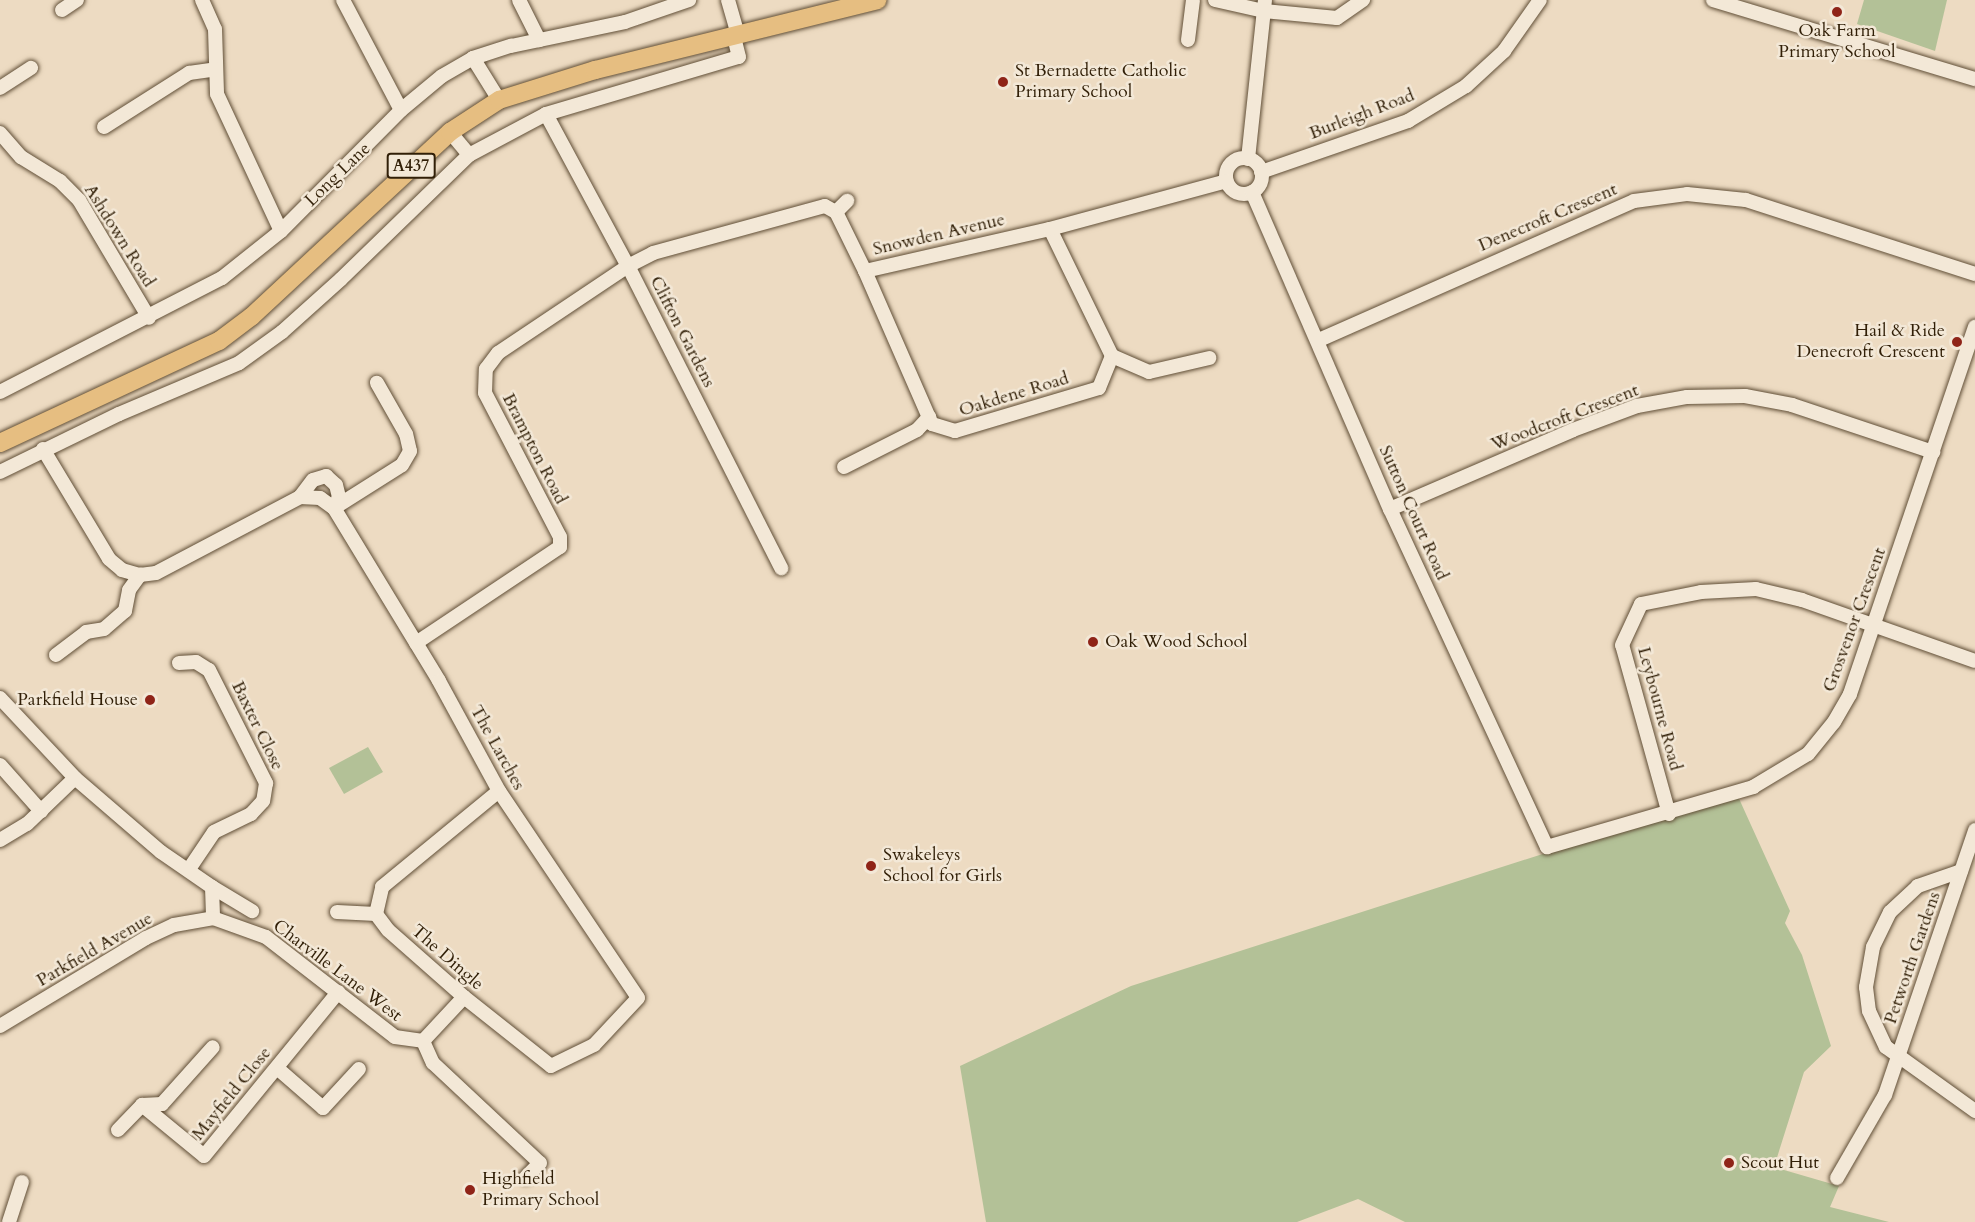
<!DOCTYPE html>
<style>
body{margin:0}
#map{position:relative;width:1975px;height:1222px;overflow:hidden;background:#eddbc2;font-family:Cardo,serif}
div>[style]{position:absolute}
.green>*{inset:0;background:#b3c197}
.roads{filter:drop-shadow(0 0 2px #604e36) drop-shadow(0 0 2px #604e36)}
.minor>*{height:14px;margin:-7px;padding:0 7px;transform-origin:7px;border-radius:7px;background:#f3e8d7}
.minor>.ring{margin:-7px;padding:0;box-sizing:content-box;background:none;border:14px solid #f3e8d7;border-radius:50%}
.major>*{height:18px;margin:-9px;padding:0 9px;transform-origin:9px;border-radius:9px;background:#e6be81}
.dots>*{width:16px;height:16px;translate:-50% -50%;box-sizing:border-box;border:3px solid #f3e8d7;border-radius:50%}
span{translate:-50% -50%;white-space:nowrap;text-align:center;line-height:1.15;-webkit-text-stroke:5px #f3e8d7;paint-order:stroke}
.shield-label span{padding:2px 4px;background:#f3e8d7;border:2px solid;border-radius:4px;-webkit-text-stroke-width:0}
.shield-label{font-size:16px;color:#311f07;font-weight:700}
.poi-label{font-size:18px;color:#311f07}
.left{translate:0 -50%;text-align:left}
.right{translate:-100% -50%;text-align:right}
.street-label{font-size:18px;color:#311f07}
</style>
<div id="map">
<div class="green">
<i style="clip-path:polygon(1864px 0,1947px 0,1935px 51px,1857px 24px)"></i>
<i style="clip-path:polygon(368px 747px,383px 772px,344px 794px,329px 768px)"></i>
<i style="clip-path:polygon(1736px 792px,1790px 911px,1785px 923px,1802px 955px,1831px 1046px,1804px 1072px,1774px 1167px,1839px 1186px,1830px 1207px,1889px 1222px,1405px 1222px,1358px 1199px,1297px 1222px,986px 1222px,960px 1066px,1131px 986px)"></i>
</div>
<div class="roads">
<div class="minor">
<i style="left:202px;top:0;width:32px;rotate:66deg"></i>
<i style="left:215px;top:29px;width:65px;rotate:88.2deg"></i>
<i style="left:217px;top:94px;width:151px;rotate:65deg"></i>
<i style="left:343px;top:0;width:124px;rotate:62.2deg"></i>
<i style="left:519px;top:0;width:45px;rotate:63.4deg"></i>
<i style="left:728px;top:0;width:36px;rotate:74deg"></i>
<i style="left:1215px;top:0;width:50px;rotate:12.7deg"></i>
<i style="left:1264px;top:11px;width:73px;rotate:5.5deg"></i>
<i style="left:1337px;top:18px;width:32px;rotate:-35deg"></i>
<i style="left:1713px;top:0;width:274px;rotate:16.8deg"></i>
<i style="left:62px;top:10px;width:18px;rotate:-34deg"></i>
<i style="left:1188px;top:40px;width:40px;rotate:-82.9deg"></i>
<i style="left:473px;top:58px;width:49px;rotate:58.2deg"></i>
<i style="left:0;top:88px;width:37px;rotate:-33deg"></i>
<i style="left:546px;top:114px;width:173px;rotate:61.7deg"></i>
<i style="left:628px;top:266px;width:339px;rotate:63.1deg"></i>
<i style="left:104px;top:127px;width:101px;rotate:-32.4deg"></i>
<i style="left:189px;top:73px;width:27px;rotate:-8deg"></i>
<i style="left:450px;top:132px;width:30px;rotate:50deg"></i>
<i style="left:469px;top:155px;width:87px;rotate:-28deg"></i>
<i style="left:546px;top:114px;width:201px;rotate:-16.5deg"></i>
<i style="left:739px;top:57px;width:21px;rotate:-104deg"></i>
<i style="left:0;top:133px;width:32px;rotate:49deg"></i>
<i style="left:21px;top:157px;width:46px;rotate:31.6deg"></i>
<i style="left:60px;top:181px;width:27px;rotate:45deg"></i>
<i style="left:79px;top:200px;width:137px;rotate:59.3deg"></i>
<i class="ring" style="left:1226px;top:158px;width:22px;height:22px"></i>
<i style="left:1248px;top:159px;width:160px;rotate:-83.9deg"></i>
<i style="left:1261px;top:172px;width:156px;rotate:-19.1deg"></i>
<i style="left:1408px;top:121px;width:68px;rotate:-31.1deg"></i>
<i style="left:1466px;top:86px;width:52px;rotate:-42.6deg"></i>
<i style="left:1504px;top:51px;width:62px;rotate:-54.8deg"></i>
<i style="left:1252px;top:192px;width:346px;rotate:66.5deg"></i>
<i style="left:1390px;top:509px;width:373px;rotate:65.1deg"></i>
<i style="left:1547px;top:847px;width:215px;rotate:-16.2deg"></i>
<i style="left:1753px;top:787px;width:64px;rotate:-31deg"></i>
<i style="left:1808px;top:754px;width:41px;rotate:-50.9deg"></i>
<i style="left:1834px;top:722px;width:32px;rotate:-60deg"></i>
<i style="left:1850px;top:694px;width:388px;rotate:-71.2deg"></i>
<i style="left:836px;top:212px;width:16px;rotate:-45deg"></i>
<i style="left:865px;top:271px;width:167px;rotate:66.4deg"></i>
<i style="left:932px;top:424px;width:24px;rotate:17deg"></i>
<i style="left:955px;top:431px;width:150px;rotate:-16.6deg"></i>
<i style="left:1099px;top:388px;width:35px;rotate:-68deg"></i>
<i style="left:1112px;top:356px;width:141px;rotate:-116deg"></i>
<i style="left:1319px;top:340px;width:344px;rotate:-23.8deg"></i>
<i style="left:1634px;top:201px;width:53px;rotate:-7.5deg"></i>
<i style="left:1687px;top:194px;width:59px;rotate:5.8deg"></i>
<i style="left:1746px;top:200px;width:241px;rotate:17.9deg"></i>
<i style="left:1112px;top:356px;width:40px;rotate:23.4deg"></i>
<i style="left:1149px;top:372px;width:62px;rotate:-13.1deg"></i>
<i style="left:0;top:392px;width:250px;rotate:-27.2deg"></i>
<i style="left:222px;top:278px;width:75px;rotate:-38.5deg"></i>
<i style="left:281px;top:231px;width:170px;rotate:-45.2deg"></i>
<i style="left:401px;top:110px;width:53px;rotate:-39.7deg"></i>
<i style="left:442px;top:76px;width:36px;rotate:-30deg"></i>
<i style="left:473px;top:58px;width:40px;rotate:-18deg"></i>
<i style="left:511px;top:46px;width:116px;rotate:-11.9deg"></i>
<i style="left:625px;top:22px;width:68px;rotate:-19deg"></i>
<i style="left:43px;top:449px;width:128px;rotate:59deg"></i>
<i style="left:109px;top:559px;width:17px;rotate:40deg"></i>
<i style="left:122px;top:570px;width:19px;rotate:16deg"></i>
<i style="left:140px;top:575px;width:16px;rotate:-7deg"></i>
<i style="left:156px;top:573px;width:163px;rotate:-27.8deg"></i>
<i style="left:300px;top:497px;width:20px;rotate:3deg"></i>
<i style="left:320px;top:498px;width:17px;rotate:36deg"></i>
<i style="left:334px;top:508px;width:202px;rotate:58.7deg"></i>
<i style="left:439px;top:681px;width:125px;rotate:61.4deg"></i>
<i style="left:499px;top:791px;width:249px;rotate:56.1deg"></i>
<i style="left:638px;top:998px;width:64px;rotate:133.1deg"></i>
<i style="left:594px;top:1045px;width:48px;rotate:154deg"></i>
<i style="left:551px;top:1066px;width:111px;rotate:-141.6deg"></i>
<i style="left:464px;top:997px;width:101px;rotate:-138.6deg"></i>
<i style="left:388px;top:930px;width:20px;rotate:-127deg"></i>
<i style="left:376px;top:914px;width:28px;rotate:-77deg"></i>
<i style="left:382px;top:887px;width:151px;rotate:-39.4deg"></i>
<i style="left:844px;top:467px;width:82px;rotate:-26.9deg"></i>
<i style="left:917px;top:430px;width:18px;rotate:-47deg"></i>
<i style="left:0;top:472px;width:132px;rotate:-26deg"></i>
<i style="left:119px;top:414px;width:130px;rotate:-23deg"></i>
<i style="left:239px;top:363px;width:53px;rotate:-35.8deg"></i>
<i style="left:282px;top:332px;width:79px;rotate:-41.9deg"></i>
<i style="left:341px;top:279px;width:178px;rotate:-44.1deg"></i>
<i style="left:300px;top:497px;width:21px;rotate:-53deg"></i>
<i style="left:313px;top:480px;width:14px;rotate:-17deg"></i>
<i style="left:326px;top:476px;width:13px;rotate:42deg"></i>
<i style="left:336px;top:485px;width:12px;rotate:76deg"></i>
<i style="left:339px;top:497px;width:12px;rotate:114deg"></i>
<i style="left:334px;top:508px;width:80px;rotate:-32.3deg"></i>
<i style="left:402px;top:465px;width:16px;rotate:-60deg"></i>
<i style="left:410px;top:451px;width:17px;rotate:-103deg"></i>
<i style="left:406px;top:434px;width:59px;rotate:-119.6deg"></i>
<i style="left:1390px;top:509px;width:199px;rotate:-23.3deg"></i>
<i style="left:1573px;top:430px;width:68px;rotate:-20.6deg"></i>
<i style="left:1637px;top:406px;width:51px;rotate:-10.2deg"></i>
<i style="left:1687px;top:397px;width:58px;rotate:-1deg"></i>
<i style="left:1745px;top:396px;width:48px;rotate:10.8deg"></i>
<i style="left:1792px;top:405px;width:149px;rotate:18.4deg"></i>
<i style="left:416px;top:643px;width:173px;rotate:-33.7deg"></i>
<i style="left:560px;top:547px;width:10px;rotate:-90deg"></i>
<i style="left:560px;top:537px;width:162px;rotate:-117.5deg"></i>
<i style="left:485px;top:393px;width:24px;rotate:-88deg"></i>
<i style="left:486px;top:369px;width:20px;rotate:-53deg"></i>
<i style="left:498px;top:353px;width:156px;rotate:-33.8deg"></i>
<i style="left:628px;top:266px;width:28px;rotate:-27deg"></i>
<i style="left:653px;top:253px;width:178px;rotate:-15.3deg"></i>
<i style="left:825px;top:206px;width:13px;rotate:29deg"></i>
<i style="left:836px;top:212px;width:66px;rotate:63.8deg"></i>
<i style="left:865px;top:271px;width:190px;rotate:-12.8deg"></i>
<i style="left:1050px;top:229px;width:183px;rotate:-15.2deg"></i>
<i style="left:56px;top:655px;width:38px;rotate:-37deg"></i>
<i style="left:86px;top:632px;width:18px;rotate:-9deg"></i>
<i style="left:104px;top:629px;width:28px;rotate:-41deg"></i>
<i style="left:125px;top:611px;width:21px;rotate:-79deg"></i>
<i style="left:129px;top:590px;width:19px;rotate:-54deg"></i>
<i style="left:179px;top:663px;width:17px;rotate:-3deg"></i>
<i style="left:196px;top:662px;width:15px;rotate:32deg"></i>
<i style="left:209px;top:670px;width:127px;rotate:63.2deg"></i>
<i style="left:266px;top:783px;width:18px;rotate:99deg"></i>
<i style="left:263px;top:801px;width:18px;rotate:133deg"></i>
<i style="left:251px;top:814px;width:41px;rotate:154.1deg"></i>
<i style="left:214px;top:832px;width:45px;rotate:124deg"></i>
<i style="left:0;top:698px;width:110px;rotate:46.8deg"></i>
<i style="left:75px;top:778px;width:113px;rotate:40.7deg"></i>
<i style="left:161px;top:852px;width:62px;rotate:34.5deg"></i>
<i style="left:212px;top:887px;width:31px;rotate:88deg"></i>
<i style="left:0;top:765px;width:62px;rotate:48.3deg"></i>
<i style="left:1669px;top:814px;width:175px;rotate:-105.5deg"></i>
<i style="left:1622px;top:645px;width:45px;rotate:-65.1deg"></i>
<i style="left:1641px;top:604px;width:61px;rotate:-11.3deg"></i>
<i style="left:1701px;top:592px;width:55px;rotate:-3.1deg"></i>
<i style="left:1756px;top:589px;width:47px;rotate:13.4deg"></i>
<i style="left:1802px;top:600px;width:183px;rotate:19.4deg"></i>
<i style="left:0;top:840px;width:31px;rotate:-31deg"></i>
<i style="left:27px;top:824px;width:66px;rotate:-43.8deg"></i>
<i style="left:1961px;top:871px;width:46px;rotate:160.8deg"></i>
<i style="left:1918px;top:886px;width:38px;rotate:137deg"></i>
<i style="left:1890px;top:912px;width:39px;rotate:116deg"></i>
<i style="left:1873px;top:947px;width:41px;rotate:99.9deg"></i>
<i style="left:1866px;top:987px;width:24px;rotate:83deg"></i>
<i style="left:1869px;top:1011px;width:40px;rotate:65deg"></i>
<i style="left:1886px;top:1047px;width:110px;rotate:35.7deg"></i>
<i style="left:212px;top:887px;width:47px;rotate:31deg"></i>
<i style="left:337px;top:912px;width:39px;rotate:3deg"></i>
<i style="left:0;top:1026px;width:170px;rotate:-31.1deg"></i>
<i style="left:146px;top:938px;width:31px;rotate:-25deg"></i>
<i style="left:174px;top:925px;width:40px;rotate:-10deg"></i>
<i style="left:213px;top:918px;width:56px;rotate:19.7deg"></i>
<i style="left:266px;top:937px;width:163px;rotate:37.8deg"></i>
<i style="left:395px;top:1037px;width:28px;rotate:8deg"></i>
<i style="left:423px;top:1041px;width:24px;rotate:66deg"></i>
<i style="left:433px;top:1063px;width:146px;rotate:43.1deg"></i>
<i style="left:540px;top:1163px;width:20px;rotate:135deg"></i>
<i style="left:423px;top:1041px;width:60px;rotate:-47deg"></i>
<i style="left:277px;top:1068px;width:61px;rotate:41deg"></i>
<i style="left:323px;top:1108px;width:53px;rotate:-47.3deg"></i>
<i style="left:142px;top:1105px;width:80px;rotate:39.4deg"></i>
<i style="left:204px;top:1156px;width:212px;rotate:-50.7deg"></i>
<i style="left:118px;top:1130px;width:35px;rotate:-46deg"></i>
<i style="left:142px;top:1105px;width:20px;rotate:-3deg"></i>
<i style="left:162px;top:1104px;width:76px;rotate:-48.2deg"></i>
<i style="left:1837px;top:1178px;width:96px;rotate:-60deg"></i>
<i style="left:1885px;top:1095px;width:280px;rotate:-71.2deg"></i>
<i style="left:9px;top:1222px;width:42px;rotate:-72deg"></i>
</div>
<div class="major">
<i style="left:0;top:443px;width:242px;rotate:-25deg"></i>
<i style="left:219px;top:341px;width:40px;rotate:-37deg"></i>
<i style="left:251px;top:317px;width:272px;rotate:-42.9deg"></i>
<i style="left:450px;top:132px;width:59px;rotate:-33.1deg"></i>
<i style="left:499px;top:100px;width:101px;rotate:-17.4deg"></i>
<i style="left:595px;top:70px;width:291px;rotate:-13.9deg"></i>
</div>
</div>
<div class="dots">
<i style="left:1837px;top:12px;background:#8f2418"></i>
<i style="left:1003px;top:82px;background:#8f2418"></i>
<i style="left:1957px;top:342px;background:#8f2418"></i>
<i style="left:1093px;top:642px;background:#8f2418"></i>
<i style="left:150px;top:700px;background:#8f2418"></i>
<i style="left:871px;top:866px;background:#8f2418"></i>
<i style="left:1729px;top:1163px;background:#8f2418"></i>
<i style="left:470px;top:1190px;background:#8f2418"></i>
</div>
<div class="shield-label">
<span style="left:411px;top:166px">A437</span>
</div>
<div class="poi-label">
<span style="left:1837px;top:42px">Oak Farm<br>Primary School</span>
<span class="left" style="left:1015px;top:82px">St Bernadette Catholic<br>Primary School</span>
<span class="right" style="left:1945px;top:342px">Hail &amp; Ride<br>Denecroft Crescent</span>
<span class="left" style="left:1105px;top:642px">Oak Wood School</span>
<span class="right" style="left:138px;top:700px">Parkfield House</span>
<span class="left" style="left:883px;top:866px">Swakeleys<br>School for Girls</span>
<span class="left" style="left:1741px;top:1163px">Scout Hut</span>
<span class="left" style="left:482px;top:1190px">Highfield<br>Primary School</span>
</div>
<div class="street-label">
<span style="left:1362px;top:115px;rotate:-21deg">Burleigh Road</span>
<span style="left:338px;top:175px;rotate:-44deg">Long Lane</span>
<span style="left:1548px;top:218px;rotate:-23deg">Denecroft Crescent</span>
<span style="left:939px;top:235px;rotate:-13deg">Snowden Avenue</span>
<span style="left:119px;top:236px;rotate:58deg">Ashdown Road</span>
<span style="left:682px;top:332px;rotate:63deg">Clifton Gardens</span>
<span style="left:1014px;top:395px;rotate:-17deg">Oakdene Road</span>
<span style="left:1565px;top:418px;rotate:-21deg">Woodcroft Crescent</span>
<span style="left:534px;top:449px;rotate:63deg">Brampton Road</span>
<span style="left:1413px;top:513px;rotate:66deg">Sutton Court Road</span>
<span style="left:1855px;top:620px;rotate:-70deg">Grosvenor Crescent</span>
<span style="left:1659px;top:709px;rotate:75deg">Leybourne Road</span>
<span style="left:257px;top:726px;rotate:64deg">Baxter Close</span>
<span style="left:497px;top:748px;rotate:61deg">The Larches</span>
<span style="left:95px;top:950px;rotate:-30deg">Parkfield Avenue</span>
<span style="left:447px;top:958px;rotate:41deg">The Dingle</span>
<span style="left:1913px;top:958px;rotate:-71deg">Petworth Gardens</span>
<span style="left:337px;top:971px;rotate:37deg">Charville Lane West</span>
<span style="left:232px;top:1094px;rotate:-51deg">Mayfield Close</span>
</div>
</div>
